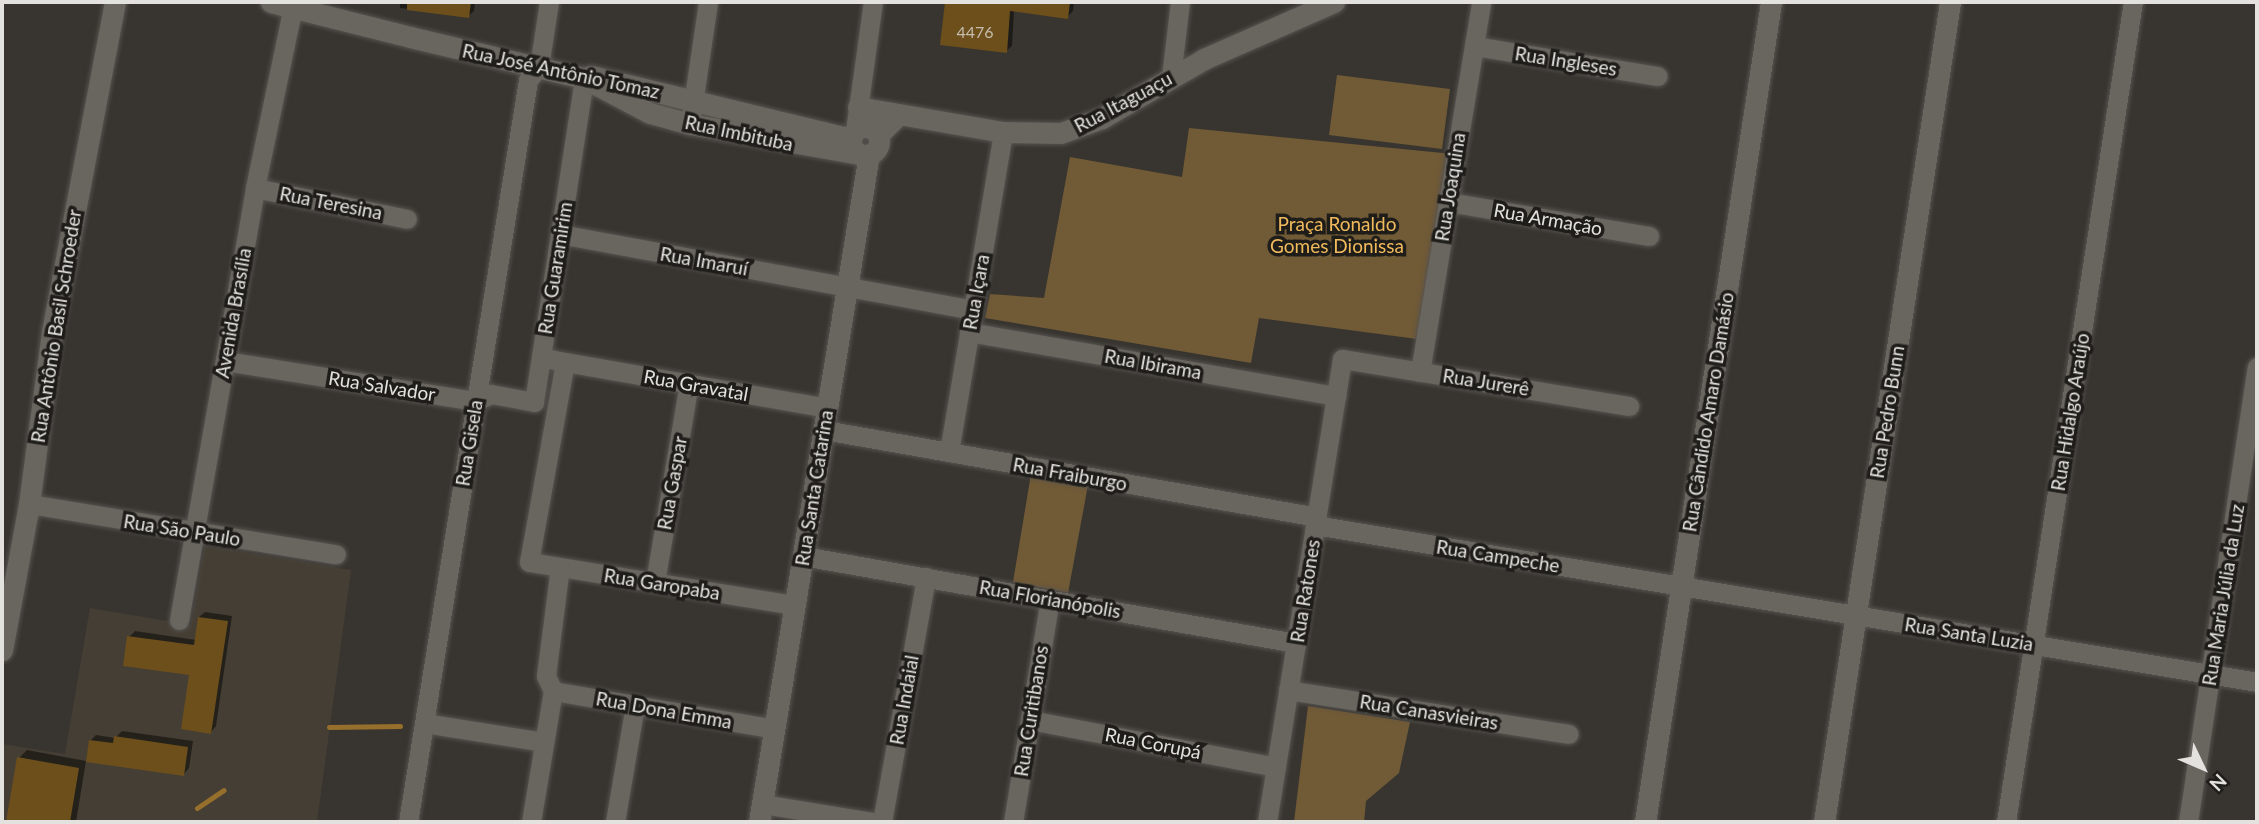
<!DOCTYPE html>
<meta charset="utf-8">
<style>
body{margin:0}
#map{position:relative;width:2259px;height:824px;overflow:hidden;background:#383530;font-family:Lato,sans-serif}
div>[style]{position:absolute}
.built>*{inset:0;background:#453e34}
.green>*{inset:0;background:#715a36}
.shadow>*{inset:0;background:#0007}
.stream>*{height:5px;margin:-2.5px;padding:0 2.5px;transform-origin:2.5px;border-radius:2.5px;background:#956f2b}
.building>*{inset:0;background:#6c4f1b}
.roads{filter:drop-shadow(0 0 2px #565350) drop-shadow(0 0 2px #565350)}
.minor>*{height:19px;margin:-9.5px;padding:0 9.5px;transform-origin:9.5px;border-radius:9.5px;background:#69655f}
.tertiary>*{height:21px;margin:-10.5px;padding:0 10.5px;transform-origin:10.5px;border-radius:10.5px;background:#69655f}
.secondary>*{height:21px;margin:-10.5px;padding:0 10.5px;transform-origin:10.5px;border-radius:10.5px;background:#69655f}
.secondary>.ring{margin:-10.5px;padding:0;box-sizing:content-box;background:none;border:21px solid #69655f;border-radius:50%}
span{translate:-50% -50%;white-space:nowrap;text-align:center;line-height:1.15;-webkit-text-stroke:7px #1e1d1a;paint-order:stroke}
.number-label{font-size:16px;color:#c6bdae}
.number-label span{-webkit-text-stroke-width:0}
.street-label{font-size:19px;color:#e4e2df}
.park-label{font-size:19px;color:#f1ba5c}
.frame{position:absolute;inset:0;border:4px solid #e4e2df;pointer-events:none}
.north{position:absolute;left:2168px;top:733px;width:70px;height:70px;-webkit-text-stroke:5px #1e1d1a;paint-order:stroke;rotate:134deg;font-size:19px;font-weight:700;line-height:28px;text-align:center;color:#e4e2df}
.north::after{content:'';display:block;margin:auto;width:24px;height:32px;background:#e4e2df;clip-path:polygon(50% 0,100% 100%,50% 72%,0 100%)}
</style>
<div id="map">
<div class="built">
<i style="clip-path:polygon(205px 546px,351px 570px,317px 822px,2px 822px,2px 744px,65px 754px,90px 608px,191px 625px)"></i>
</div>
<div class="green">
<i style="clip-path:polygon(1337px 75px,1450px 89px,1442px 149px,1329px 135px)"></i>
<i style="clip-path:polygon(1189px 128px,1453px 154px,1417px 339px,1259px 318px,1251px 363px,985px 318px,990px 294px,1044px 298px,1070px 157px,1182px 177px)"></i>
<i style="clip-path:polygon(1031px 474px,1088px 485px,1068px 593px,1013px 582px)"></i>
<i style="clip-path:polygon(1308px 706px,1410px 722px,1399px 773px,1366px 801px,1364px 822px,1294px 822px)"></i>
</div>
<div class="shadow">
<i style="clip-path:polygon(400px 2px,475px 2px,474px 11px,468px 16px,400px 8px)"></i>
<i style="clip-path:polygon(947px 2px,1074px 2px,1073px 11px,1067px 17px,1014px 10px,1012px 46px,1006px 51px,942px 44px)"></i>
<i style="clip-path:polygon(205px 612px,232px 616px,216px 726px,211px 732px,191px 674px,129px 637px,135px 631px,196px 640px,199px 617px)"></i>
<i style="clip-path:polygon(122px 731px,193px 741px,189px 768px,184px 774px,90px 741px,96px 735px,115px 738px)"></i>
<i style="clip-path:polygon(27px 750px,86px 761px,76px 822px,8px 822px,19px 758px)"></i>
</div>
<div class="stream">
<i style="left:329px;top:727px;width:71px;rotate:-0.8deg"></i>
<i style="left:197px;top:808px;width:32px;rotate:-34deg"></i>
</div>
<div class="building">
<i style="clip-path:polygon(407px 2px,471px 2px,469px 18px,407px 10px)"></i>
<i style="clip-path:polygon(945px 2px,1070px 2px,1068px 19px,1010px 11px,1007px 53px,940px 45px)"></i>
<i style="clip-path:polygon(198px 617px,228px 621px,211px 734px,181px 729px,189px 675px,123px 666px,127px 636px,194px 645px)"></i>
<i style="clip-path:polygon(114px 736px,188px 747px,184px 776px,86px 762px,89px 740px,113px 743px)"></i>
<i style="clip-path:polygon(17px 757px,79px 768px,70px 822px,6px 822px)"></i>
</div>
<div class="roads">
<div class="minor">
<i style="left:1474px;top:46px;width:186px;rotate:9.3deg"></i>
<i style="left:1171px;top:77px;width:76px;rotate:-83.2deg"></i>
<i style="left:690px;top:124px;width:123px;rotate:-81.6deg"></i>
<i style="left:855px;top:131px;width:130px;rotate:-82.1deg"></i>
<i style="left:255px;top:188px;width:155px;rotate:11.5deg"></i>
<i style="left:1448px;top:202px;width:204px;rotate:9.6deg"></i>
<i style="left:560px;top:234px;width:420px;rotate:10.4deg"></i>
<i style="left:969px;top:332px;width:373px;rotate:9.9deg"></i>
<i style="left:541px;top:357px;width:25px;rotate:12deg"></i>
<i style="left:565px;top:362px;width:203px;rotate:100.2deg"></i>
<i style="left:529px;top:562px;width:269px;rotate:9.2deg"></i>
<i style="left:225px;top:361px;width:254px;rotate:9.1deg"></i>
<i style="left:476px;top:401px;width:17px;rotate:-25deg"></i>
<i style="left:491px;top:394px;width:44px;rotate:10.5deg"></i>
<i style="left:534px;top:402px;width:328px;rotate:-81.2deg"></i>
<i style="left:565px;top:362px;width:267px;rotate:9.9deg"></i>
<i style="left:1420px;top:372px;width:375px;rotate:-80.6deg"></i>
<i style="left:824px;top:430px;width:500px;rotate:10deg"></i>
<i style="left:949px;top:452px;width:325px;rotate:-80.4deg"></i>
<i style="left:29px;top:504px;width:311px;rotate:9.3deg"></i>
<i style="left:1315px;top:525px;width:955px;rotate:9.46deg"></i>
<i style="left:803px;top:556px;width:501px;rotate:10.01deg"></i>
<i style="left:655px;top:582px;width:201px;rotate:-80.3deg"></i>
<i style="left:179px;top:620px;width:439px;rotate:-80deg"></i>
<i style="left:255px;top:188px;width:190px;rotate:-78.2deg"></i>
<i style="left:1288px;top:690px;width:284px;rotate:8.9deg"></i>
<i style="left:553px;top:691px;width:225px;rotate:9.7deg"></i>
<i style="left:1030px;top:720px;width:250px;rotate:10.8deg"></i>
<i style="left:424px;top:723px;width:121px;rotate:9deg"></i>
<i style="left:762px;top:804px;width:111px;rotate:9.3deg"></i>
<i style="left:408px;top:822px;width:752px;rotate:-80.81deg"></i>
<i style="left:528px;top:80px;width:17px;rotate:-50deg"></i>
<i style="left:539px;top:67px;width:66px;rotate:-81.3deg"></i>
<i style="left:531px;top:822px;width:133px;rotate:-80.5deg"></i>
<i style="left:553px;top:691px;width:17px;rotate:-115deg"></i>
<i style="left:546px;top:676px;width:110px;rotate:-82.7deg"></i>
<i style="left:615px;top:822px;width:119px;rotate:-80.3deg"></i>
<i style="left:882px;top:822px;width:249px;rotate:-79.8deg"></i>
<i style="left:1013px;top:822px;width:226px;rotate:-80.6deg"></i>
<i style="left:1267px;top:822px;width:469px;rotate:-80.8deg"></i>
<i style="left:1342px;top:359px;width:291px;rotate:9.3deg"></i>
<i style="left:2006px;top:822px;width:830px;rotate:-81.2deg"></i>
<i style="left:2188px;top:822px;width:460px;rotate:-81.4deg"></i>
</div>
<div class="tertiary">
<i style="left:858px;top:107px;width:147px;rotate:9.8deg"></i>
<i style="left:1003px;top:132px;width:58px;rotate:1deg"></i>
<i style="left:1061px;top:133px;width:44px;rotate:-20.1deg"></i>
<i style="left:1102px;top:118px;width:118px;rotate:-30deg"></i>
<i style="left:1204px;top:59px;width:142px;rotate:-23.7deg"></i>
<i style="left:879px;top:134px;width:28px;rotate:-45deg"></i>
<i style="left:2px;top:650px;width:148px;rotate:-79.5deg"></i>
<i style="left:29px;top:504px;width:174px;rotate:-82.4deg"></i>
<i style="left:52px;top:332px;width:336px;rotate:-79.2deg"></i>
<i style="left:1645px;top:822px;width:830px;rotate:-81.26deg"></i>
<i style="left:1824px;top:822px;width:830px;rotate:-81.26deg"></i>
</div>
<div class="secondary">
<i style="left:271px;top:2px;width:143px;rotate:14.1deg"></i>
<i style="left:410px;top:37px;width:179px;rotate:13.3deg"></i>
<i style="left:584px;top:78px;width:7px;rotate:-16deg"></i>
<i style="left:591px;top:76px;width:268px;rotate:13.6deg"></i>
<i style="left:595px;top:84px;width:62px;rotate:27.8deg"></i>
<i style="left:650px;top:113px;width:41px;rotate:15.4deg"></i>
<i style="left:690px;top:124px;width:173px;rotate:10deg"></i>
<i class="ring" style="left:851px;top:127px;width:7px;height:7px"></i>
<i style="left:759px;top:822px;width:677px;rotate:-80.65deg"></i>
</div>
</div>
<div class="number-label">
<span style="left:975px;top:32px">4476</span>
</div>
<div class="street-label">
<span style="left:1566px;top:61px;rotate:9deg">Rua Ingleses</span>
<span style="left:561px;top:71px;rotate:12deg">Rua José Antônio Tomaz</span>
<span style="left:1123px;top:102px;rotate:-28deg">Rua Itaguaçu</span>
<span style="left:739px;top:133px;rotate:12deg">Rua Imbituba</span>
<span style="left:1450px;top:187px;rotate:-81deg">Rua Joaquina</span>
<span style="left:331px;top:203px;rotate:11deg">Rua Teresina</span>
<span style="left:1548px;top:219px;rotate:10deg">Rua Armação</span>
<span style="left:704px;top:261px;rotate:10deg">Rua Imaruí</span>
<span style="left:555px;top:268px;rotate:-81deg">Rua Guaramirim</span>
<span style="left:976px;top:292px;rotate:-80deg">Rua Içara</span>
<span style="left:233px;top:313px;rotate:-80deg">Avenida Brasília</span>
<span style="left:56px;top:326px;rotate:-81deg">Rua Antônio Basil Schroeder</span>
<span style="left:1153px;top:364px;rotate:10deg">Rua Ibirama</span>
<span style="left:1486px;top:382px;rotate:9deg">Rua Jurerê</span>
<span style="left:696px;top:385px;rotate:10deg">Rua Gravatal</span>
<span style="left:382px;top:386px;rotate:9deg">Rua Salvador</span>
<span style="left:1708px;top:412px;rotate:-81deg">Rua Cândido Amaro Damásio</span>
<span style="left:1887px;top:412px;rotate:-81deg">Rua Pedro Bunn</span>
<span style="left:2070px;top:412px;rotate:-81deg">Rua Hidalgo Araújo</span>
<span style="left:469px;top:443px;rotate:-81deg">Rua Gisela</span>
<span style="left:1070px;top:474px;rotate:10deg">Rua Fraiburgo</span>
<span style="left:672px;top:483px;rotate:-80deg">Rua Gaspar</span>
<span style="left:814px;top:488px;rotate:-81deg">Rua Santa Catarina</span>
<span style="left:182px;top:530px;rotate:9deg">Rua São Paulo</span>
<span style="left:1498px;top:556px;rotate:9deg">Rua Campeche</span>
<span style="left:662px;top:584px;rotate:9deg">Rua Garopaba</span>
<span style="left:1305px;top:591px;rotate:-81deg">Rua Ratones</span>
<span style="left:2223px;top:595px;rotate:-81deg">Rua Maria Júlia da Luz</span>
<span style="left:1050px;top:599px;rotate:10deg">Rua Florianópolis</span>
<span style="left:1969px;top:634px;rotate:9deg">Rua Santa Luzia</span>
<span style="left:904px;top:700px;rotate:-80deg">Rua Indaial</span>
<span style="left:664px;top:710px;rotate:10deg">Rua Dona Emma</span>
<span style="left:1031px;top:711px;rotate:-81deg">Rua Curitibanos</span>
<span style="left:1429px;top:712px;rotate:9deg">Rua Canasvieiras</span>
<span style="left:1153px;top:743px;rotate:11deg">Rua Corupá</span>
</div>
<div class="park-label">
<span style="left:1337px;top:235px">Praça Ronaldo<br>Gomes Dionissa</span>
</div>
<div class="frame"></div>
<div class="north">N</div>
</div>
